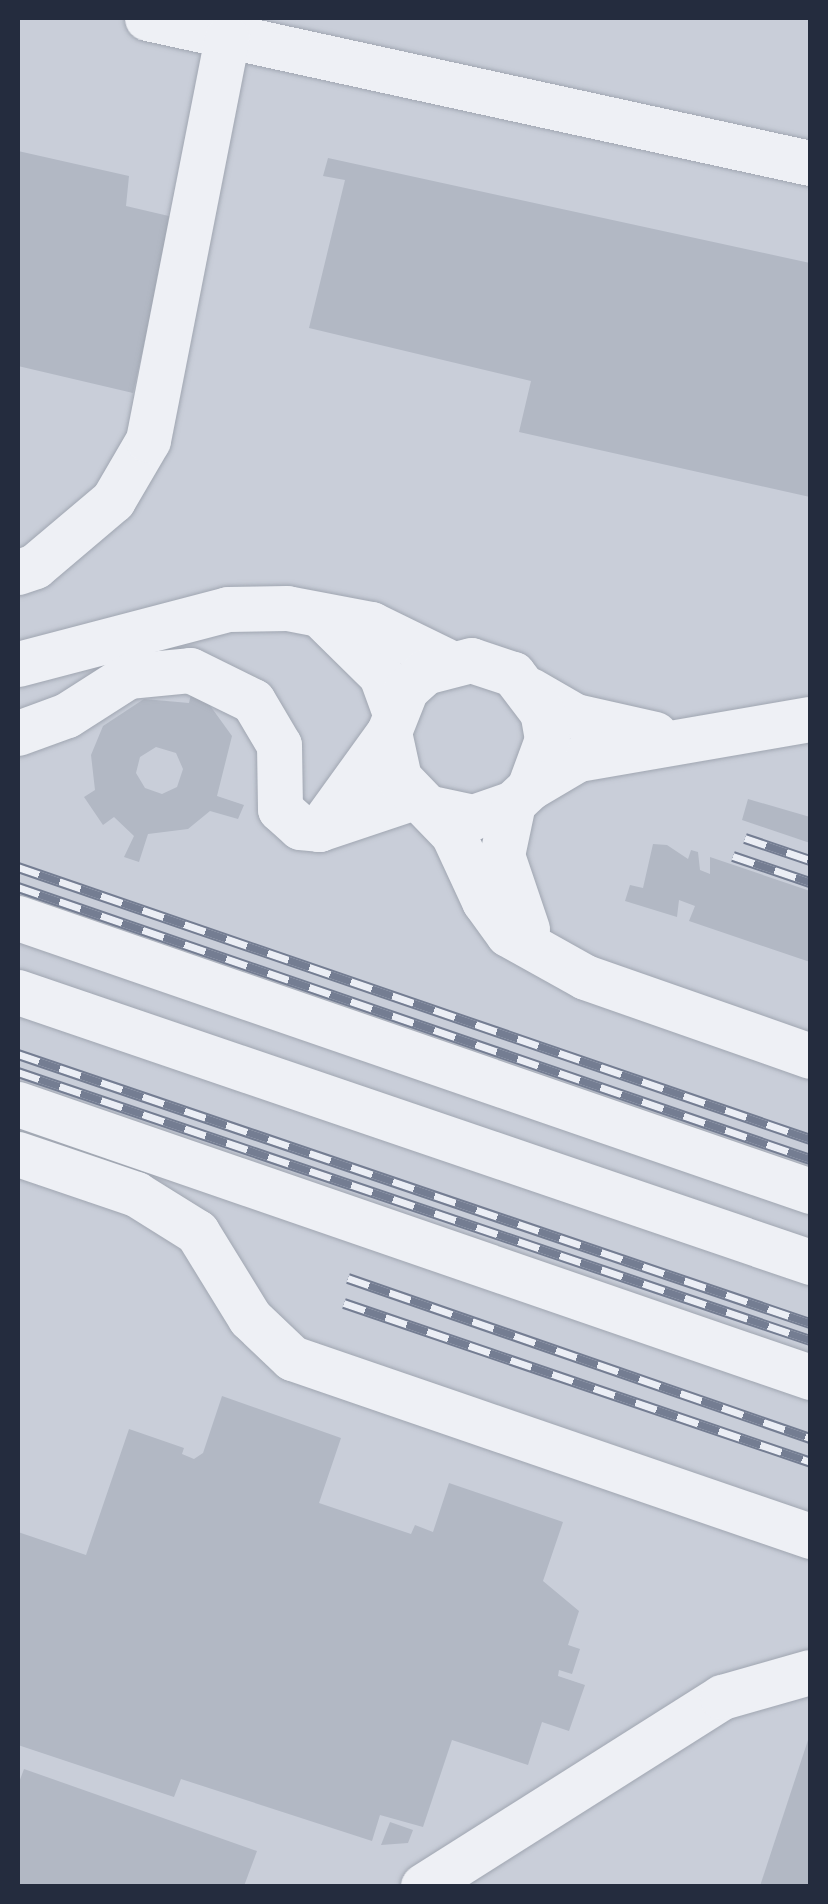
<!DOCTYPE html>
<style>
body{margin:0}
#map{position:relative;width:828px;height:1904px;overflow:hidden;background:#dbdfe7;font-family:Mulish,sans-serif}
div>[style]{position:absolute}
.built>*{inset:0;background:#c9ced9}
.building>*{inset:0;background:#b2b8c4}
.roads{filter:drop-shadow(0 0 2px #a0a6b1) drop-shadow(0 0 2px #a0a6b1)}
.minor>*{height:45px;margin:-22.5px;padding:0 22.5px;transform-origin:22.5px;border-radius:22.5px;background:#eef0f5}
.rail>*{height:11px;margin-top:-5.5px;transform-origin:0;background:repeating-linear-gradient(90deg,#ebeef5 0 22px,#747d92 0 44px);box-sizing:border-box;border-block:2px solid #747d92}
span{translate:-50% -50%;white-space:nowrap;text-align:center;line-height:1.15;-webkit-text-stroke:8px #ebeef5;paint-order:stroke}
.frame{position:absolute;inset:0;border:20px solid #242c3e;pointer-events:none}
</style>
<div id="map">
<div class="built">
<i style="clip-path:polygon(18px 18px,810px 18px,810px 1886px,18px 1886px)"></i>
</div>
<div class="building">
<i style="clip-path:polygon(18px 151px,129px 176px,126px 206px,173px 217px,133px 393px,18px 366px)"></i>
<i style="clip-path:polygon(328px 158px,810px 263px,810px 497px,519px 432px,531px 381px,309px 328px,345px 180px,323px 176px)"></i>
<i style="clip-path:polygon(evenodd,191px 694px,206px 700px,232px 736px,217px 796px,244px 805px,238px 819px,210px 811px,188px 829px,148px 834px,139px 862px,124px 857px,134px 836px,114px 817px,103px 825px,84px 797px,95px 790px,91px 755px,103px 726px,144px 699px,189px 703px,191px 694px,156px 747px,176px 753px,183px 769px,177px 787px,162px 794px,145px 788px,136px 773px,140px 757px,156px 747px)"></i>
<i style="clip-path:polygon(748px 799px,810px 817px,810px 843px,742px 820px)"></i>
<i style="clip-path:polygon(653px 844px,667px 845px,688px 859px,691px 850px,698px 852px,700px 870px,710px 874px,710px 857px,810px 891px,810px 962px,689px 921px,695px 906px,679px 900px,677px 917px,625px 901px,630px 885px,643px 888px)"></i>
<i style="clip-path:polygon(222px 1396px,341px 1438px,319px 1503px,411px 1534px,415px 1525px,433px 1532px,449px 1483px,563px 1522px,543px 1581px,579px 1611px,568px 1645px,580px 1649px,572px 1674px,559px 1670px,558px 1676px,585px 1685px,569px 1731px,542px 1722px,528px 1765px,452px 1740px,423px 1827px,380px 1815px,372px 1841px,181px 1779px,174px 1797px,18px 1745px,18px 1532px,86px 1555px,129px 1429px,184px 1448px,182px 1454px,194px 1459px,203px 1453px)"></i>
<i style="clip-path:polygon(810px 1734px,810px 1886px,760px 1886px)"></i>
<i style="clip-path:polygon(24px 1769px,257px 1851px,244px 1886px,18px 1886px,18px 1785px)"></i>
<i style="clip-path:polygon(390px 1822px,413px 1830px,408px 1843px,381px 1845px)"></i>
</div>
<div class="roads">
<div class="minor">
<i style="left:147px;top:18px;width:679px;rotate:12.34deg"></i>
<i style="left:18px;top:572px;width:18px;rotate:-19deg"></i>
<i style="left:35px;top:566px;width:102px;rotate:-40.2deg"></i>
<i style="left:113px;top:500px;width:69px;rotate:-59.7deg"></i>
<i style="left:148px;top:440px;width:409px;rotate:-78.9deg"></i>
<i style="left:321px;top:616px;width:84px;rotate:44.5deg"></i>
<i style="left:381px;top:675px;width:38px;rotate:70deg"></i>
<i style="left:18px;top:664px;width:217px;rotate:-14.7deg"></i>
<i style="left:228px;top:609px;width:59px;rotate:-1deg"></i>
<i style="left:287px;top:608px;width:86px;rotate:10.8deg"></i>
<i style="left:371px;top:624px;width:87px;rotate:26deg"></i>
<i style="left:530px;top:690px;width:52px;rotate:30deg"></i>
<i style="left:575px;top:716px;width:82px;rotate:12.7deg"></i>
<i style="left:18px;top:733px;width:52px;rotate:-20.2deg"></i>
<i style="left:67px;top:715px;width:72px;rotate:-32.6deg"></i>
<i style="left:128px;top:676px;width:62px;rotate:-5.5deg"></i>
<i style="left:190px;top:670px;width:70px;rotate:26.2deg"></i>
<i style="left:253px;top:701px;width:51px;rotate:59.4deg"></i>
<i style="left:279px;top:745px;width:64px;rotate:89.1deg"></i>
<i style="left:280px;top:809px;width:27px;rotate:42deg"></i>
<i style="left:300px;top:827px;width:19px;rotate:6deg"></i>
<i style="left:319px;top:829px;width:100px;rotate:-18.6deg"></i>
<i style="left:529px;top:788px;width:57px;rotate:-30.6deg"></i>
<i style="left:578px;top:759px;width:235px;rotate:-9.8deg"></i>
<i style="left:513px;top:803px;width:53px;rotate:101.9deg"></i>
<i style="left:502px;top:855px;width:78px;rotate:71.3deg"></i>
<i style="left:431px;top:808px;width:43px;rotate:12.1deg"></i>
<i style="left:473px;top:817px;width:42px;rotate:-19.3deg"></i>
<i style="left:513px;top:803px;width:22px;rotate:-43deg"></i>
<i style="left:529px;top:788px;width:52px;rotate:-69.8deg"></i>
<i style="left:547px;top:739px;width:27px;rotate:-100deg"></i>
<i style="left:542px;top:712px;width:48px;rotate:-127.3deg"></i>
<i style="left:513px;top:674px;width:44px;rotate:-161.6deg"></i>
<i style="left:471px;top:660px;width:48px;rotate:165.4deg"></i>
<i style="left:425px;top:672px;width:25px;rotate:138deg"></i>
<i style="left:406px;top:689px;width:46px;rotate:111.6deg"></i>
<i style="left:389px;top:732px;width:47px;rotate:77.7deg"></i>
<i style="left:399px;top:778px;width:78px;rotate:46deg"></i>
<i style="left:453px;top:834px;width:74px;rotate:65.2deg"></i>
<i style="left:484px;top:901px;width:41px;rotate:54deg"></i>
<i style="left:508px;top:934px;width:88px;rotate:29.2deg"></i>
<i style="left:585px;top:977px;width:238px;rotate:19.3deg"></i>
<i style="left:319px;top:829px;width:120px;rotate:-54.2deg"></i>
<i style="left:18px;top:918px;width:838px;rotate:19.02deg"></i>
<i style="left:18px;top:992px;width:837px;rotate:18.82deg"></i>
<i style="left:18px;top:1104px;width:838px;rotate:19.02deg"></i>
<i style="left:18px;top:1154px;width:125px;rotate:18.7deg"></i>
<i style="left:136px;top:1194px;width:72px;rotate:31.9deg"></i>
<i style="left:197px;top:1232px;width:101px;rotate:58.4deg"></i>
<i style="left:250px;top:1318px;width:58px;rotate:43.6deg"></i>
<i style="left:292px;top:1358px;width:548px;rotate:18.96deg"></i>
<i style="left:423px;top:1886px;width:354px;rotate:-32.3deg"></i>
<i style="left:722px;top:1697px;width:91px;rotate:-15.9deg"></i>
</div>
</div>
<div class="rail">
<i style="left:745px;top:838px;width:69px;rotate:18.7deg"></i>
<i style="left:733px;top:856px;width:81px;rotate:18.7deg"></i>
<i style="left:18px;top:867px;width:837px;rotate:18.95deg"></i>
<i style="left:18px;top:887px;width:837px;rotate:18.95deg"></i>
<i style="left:18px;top:1054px;width:836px;rotate:18.76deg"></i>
<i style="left:18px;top:1072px;width:836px;rotate:18.69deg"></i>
<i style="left:348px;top:1278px;width:489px;rotate:19.1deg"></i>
<i style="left:344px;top:1303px;width:492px;rotate:18.8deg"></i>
</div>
<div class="frame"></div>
</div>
